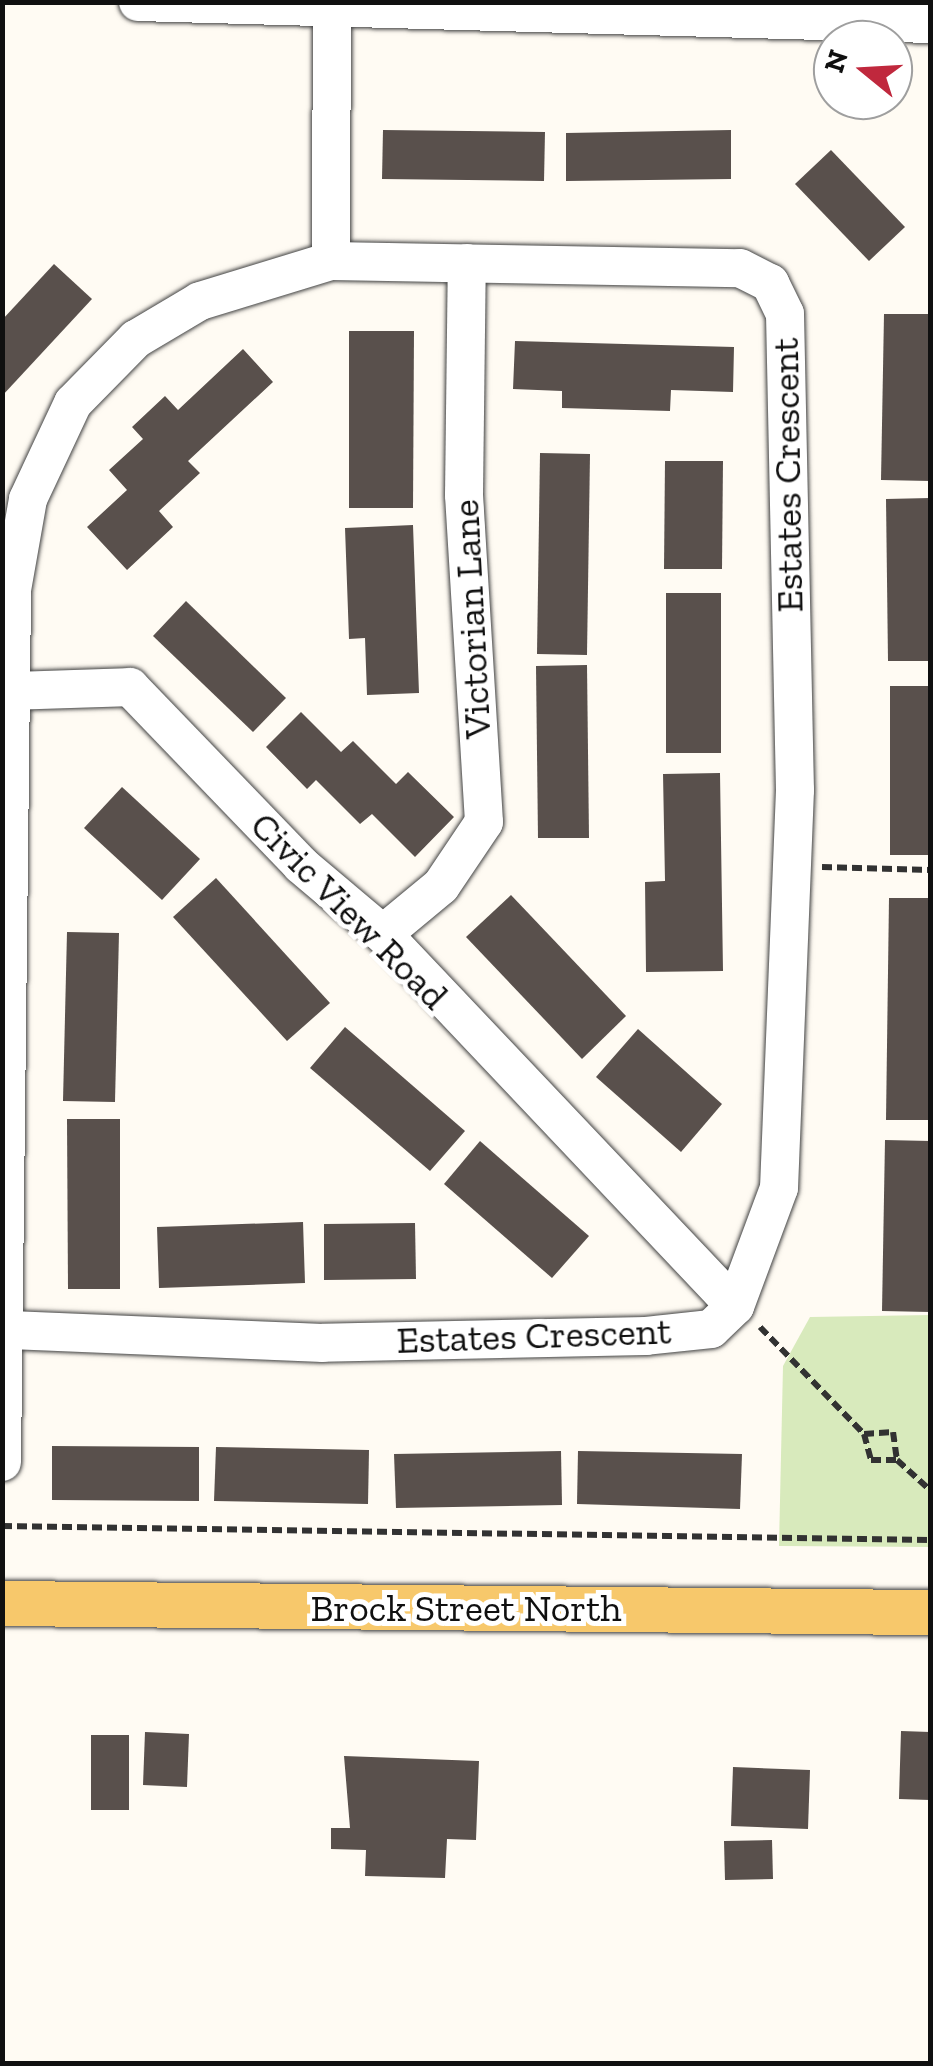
<!DOCTYPE html>
<style>
body{margin:0}
#map{position:relative;width:933px;height:2066px;overflow:hidden;background:#fffbf3;font-family:"Zilla Slab",serif}
div>[style]{position:absolute}
.green>*{inset:0;background:#d8eabc}
.building>*{inset:0;background:#59504c}
.path>*{height:6px;margin-top:-3px;transform-origin:0;background:repeating-linear-gradient(90deg,#323232 0 10px,transparent 0 15px)}
.roads{filter:drop-shadow(0 0 2px #434343) drop-shadow(0 0 2px #434343)}
.minor>*{height:38px;margin:-19px;padding:0 19px;transform-origin:19px;border-radius:19px;background:#fff}
.major>*{height:45px;margin:-22.5px;padding:0 22.5px;transform-origin:22.5px;border-radius:22.5px;background:#f7c86b}
span{translate:-50% -50%;white-space:nowrap;text-align:center;line-height:1.15;-webkit-text-stroke:10px #fff;paint-order:stroke}
.street-label{font-size:38px;color:#101010}
.frame{position:absolute;inset:0;border:5px solid #101010;pointer-events:none}
.north{position:absolute;left:813px;top:20px;width:100px;height:100px;box-sizing:border-box;background:#fff;border:2px solid #9f9f9f;border-radius:50%;rotate:288deg;font-size:28px;font-weight:700;line-height:40px;text-align:center;color:#101010}
.north::after{content:'';display:block;margin:auto;width:35px;height:45px;background:#c0283d;clip-path:polygon(50% 0,100% 100%,50% 72%,0 100%)}
</style>
<div id="map">
<div class="green">
<i style="clip-path:polygon(930px 1315px,930px 1547px,779px 1546px,783px 1366px,810px 1317px)"></i>
</div>
<div class="building">
<i style="clip-path:polygon(383px 130px,545px 132px,544px 181px,382px 179px)"></i>
<i style="clip-path:polygon(731px 130px,731px 179px,566px 181px,566px 133px)"></i>
<i style="clip-path:polygon(831px 150px,905px 227px,869px 261px,795px 184px)"></i>
<i style="clip-path:polygon(54px 264px,92px 299px,2px 396px,2px 320px)"></i>
<i style="clip-path:polygon(884px 314px,930px 314px,930px 481px,881px 480px)"></i>
<i style="clip-path:polygon(349px 331px,414px 331px,413px 508px,349px 508px)"></i>
<i style="clip-path:polygon(515px 341px,734px 347px,733px 392px,671px 390px,670px 411px,562px 408px,562px 391px,513px 389px)"></i>
<i style="clip-path:polygon(243px 349px,273px 382px,188px 461px,200px 473px,159px 511px,173px 527px,127px 570px,87px 527px,127px 490px,109px 470px,143px 439px,132px 427px,165px 396px,178px 410px)"></i>
<i style="clip-path:polygon(540px 453px,590px 454px,587px 655px,537px 654px)"></i>
<i style="clip-path:polygon(665px 461px,723px 461px,722px 569px,664px 569px)"></i>
<i style="clip-path:polygon(930px 498px,930px 661px,888px 661px,886px 499px)"></i>
<i style="clip-path:polygon(413px 525px,419px 693px,367px 695px,365px 638px,349px 639px,345px 528px)"></i>
<i style="clip-path:polygon(666px 593px,721px 593px,721px 753px,666px 753px)"></i>
<i style="clip-path:polygon(186px 601px,286px 698px,253px 732px,153px 636px)"></i>
<i style="clip-path:polygon(587px 665px,589px 838px,538px 838px,536px 666px)"></i>
<i style="clip-path:polygon(890px 686px,930px 686px,930px 855px,890px 855px)"></i>
<i style="clip-path:polygon(301px 712px,341px 752px,353px 741px,396px 784px,408px 772px,454px 817px,415px 857px,372px 814px,360px 824px,316px 780px,307px 789px,266px 747px)"></i>
<i style="clip-path:polygon(720px 773px,723px 971px,646px 972px,645px 882px,665px 881px,663px 774px)"></i>
<i style="clip-path:polygon(122px 787px,200px 859px,162px 900px,84px 828px)"></i>
<i style="clip-path:polygon(216px 878px,330px 1003px,287px 1041px,173px 917px)"></i>
<i style="clip-path:polygon(511px 895px,626px 1016px,582px 1059px,466px 937px)"></i>
<i style="clip-path:polygon(889px 898px,930px 898px,930px 1120px,886px 1120px)"></i>
<i style="clip-path:polygon(67px 932px,119px 933px,115px 1102px,63px 1101px)"></i>
<i style="clip-path:polygon(345px 1027px,465px 1131px,430px 1171px,310px 1068px)"></i>
<i style="clip-path:polygon(638px 1029px,722px 1104px,681px 1152px,596px 1077px)"></i>
<i style="clip-path:polygon(67px 1119px,120px 1119px,120px 1289px,68px 1289px)"></i>
<i style="clip-path:polygon(885px 1140px,930px 1141px,930px 1312px,882px 1311px)"></i>
<i style="clip-path:polygon(480px 1141px,589px 1236px,552px 1278px,444px 1184px)"></i>
<i style="clip-path:polygon(303px 1222px,305px 1283px,159px 1288px,157px 1227px)"></i>
<i style="clip-path:polygon(415px 1223px,416px 1279px,324px 1280px,324px 1224px)"></i>
<i style="clip-path:polygon(52px 1446px,199px 1447px,199px 1501px,52px 1500px)"></i>
<i style="clip-path:polygon(216px 1447px,369px 1450px,368px 1504px,214px 1501px)"></i>
<i style="clip-path:polygon(561px 1451px,562px 1505px,396px 1508px,394px 1454px)"></i>
<i style="clip-path:polygon(578px 1451px,742px 1454px,740px 1509px,577px 1504px)"></i>
<i style="clip-path:polygon(901px 1731px,930px 1732px,930px 1800px,899px 1799px)"></i>
<i style="clip-path:polygon(145px 1732px,189px 1734px,187px 1787px,143px 1785px)"></i>
<i style="clip-path:polygon(91px 1735px,129px 1735px,129px 1810px,91px 1810px)"></i>
<i style="clip-path:polygon(344px 1756px,479px 1761px,476px 1840px,447px 1839px,445px 1878px,365px 1876px,366px 1850px,331px 1849px,331px 1828px,350px 1828px)"></i>
<i style="clip-path:polygon(733px 1767px,810px 1770px,808px 1829px,731px 1826px)"></i>
<i style="clip-path:polygon(772px 1840px,773px 1879px,725px 1880px,724px 1841px)"></i>
</div>
<div class="path">
<i style="left:822px;top:867px;width:108px;rotate:1.6deg"></i>
<i style="left:760px;top:1327px;width:149px;rotate:45.8deg"></i>
<i style="left:864px;top:1434px;width:29px;rotate:-4deg"></i>
<i style="left:893px;top:1432px;width:28px;rotate:82deg"></i>
<i style="left:897px;top:1460px;width:45px;rotate:42.3deg"></i>
<i style="left:864px;top:1434px;width:27px;rotate:75deg"></i>
<i style="left:871px;top:1460px;width:26px"></i>
<i style="left:2px;top:1526px;width:928px;rotate:0.86deg"></i>
</div>
<div class="roads">
<div class="minor">
<i style="left:138px;top:2px;width:792px;rotate:1.59deg"></i>
<i style="left:331px;top:261px;width:259px;rotate:-89.8deg"></i>
<i style="left:11px;top:691px;width:119px;rotate:-1.9deg"></i>
<i style="left:130px;top:687px;width:247px;rotate:46.1deg"></i>
<i style="left:301px;top:865px;width:107px;rotate:40.1deg"></i>
<i style="left:383px;top:934px;width:512px;rotate:46.58deg"></i>
<i style="left:383px;top:934px;width:75px;rotate:-39.6deg"></i>
<i style="left:441px;top:886px;width:77px;rotate:-56.1deg"></i>
<i style="left:484px;top:822px;width:328px;rotate:-93.5deg"></i>
<i style="left:464px;top:495px;width:232px;rotate:-89.3deg"></i>
<i style="left:2px;top:1462px;width:872px;rotate:-89.34deg"></i>
<i style="left:12px;top:590px;width:92px;rotate:-80deg"></i>
<i style="left:28px;top:499px;width:106px;rotate:-64.9deg"></i>
<i style="left:73px;top:403px;width:90px;rotate:-45.5deg"></i>
<i style="left:136px;top:339px;width:74px;rotate:-30.7deg"></i>
<i style="left:200px;top:301px;width:137px;rotate:-17deg"></i>
<i style="left:331px;top:261px;width:409px;rotate:1deg"></i>
<i style="left:740px;top:268px;width:34px;rotate:27deg"></i>
<i style="left:770px;top:283px;width:34px;rotate:64deg"></i>
<i style="left:785px;top:314px;width:476px;rotate:88.8deg"></i>
<i style="left:795px;top:790px;width:398px;rotate:92.3deg"></i>
<i style="left:779px;top:1188px;width:126px;rotate:110.4deg"></i>
<i style="left:735px;top:1306px;width:33px;rotate:136deg"></i>
<i style="left:711px;top:1329px;width:65px;rotate:173.9deg"></i>
<i style="left:646px;top:1336px;width:323px;rotate:178.8deg"></i>
<i style="left:323px;top:1343px;width:313px;rotate:-177.6deg"></i>
</div>
<div class="major">
<i style="left:2px;top:1603px;width:928px;rotate:0.56deg"></i>
</div>
</div>
<div class="street-label">
<span style="left:788px;top:475px;rotate:-91deg">Estates Crescent</span>
<span style="left:472px;top:619px;rotate:-93deg">Victorian Lane</span>
<span style="left:349px;top:911px;rotate:45deg">Civic View Road</span>
<span style="left:534px;top:1336px;rotate:-2deg">Estates Crescent</span>
<span style="left:466px;top:1609px">Brock Street North</span>
</div>
<div class="frame"></div>
<div class="north">N</div>
</div>
